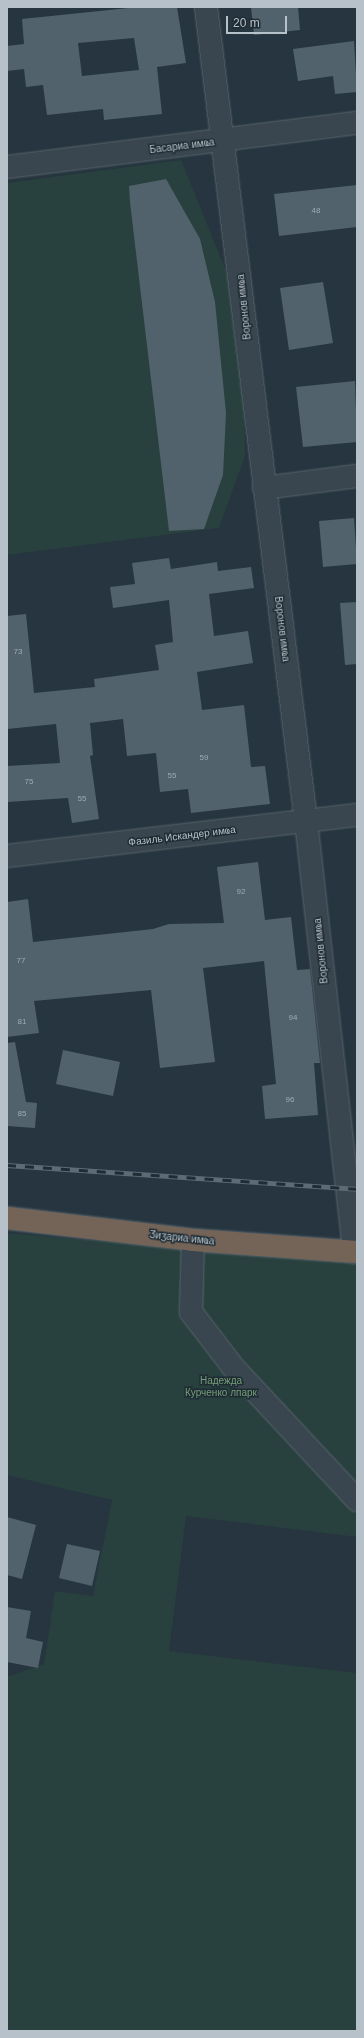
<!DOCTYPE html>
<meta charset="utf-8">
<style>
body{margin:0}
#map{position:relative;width:364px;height:2038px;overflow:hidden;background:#26353f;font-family:Arial,sans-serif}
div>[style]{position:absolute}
.green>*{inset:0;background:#28403e}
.building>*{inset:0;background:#52626c}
.roads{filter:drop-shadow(0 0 1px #58646c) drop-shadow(0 0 1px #58646c)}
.minor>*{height:22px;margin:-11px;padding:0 11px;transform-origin:11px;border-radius:11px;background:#3a464f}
.highway>*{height:22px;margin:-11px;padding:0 11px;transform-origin:11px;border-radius:11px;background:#746458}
.rail>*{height:4.5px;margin-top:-2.25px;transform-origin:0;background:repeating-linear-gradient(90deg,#1f2c34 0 9px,#5d6b76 0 18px);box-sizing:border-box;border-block:1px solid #5d6b76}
span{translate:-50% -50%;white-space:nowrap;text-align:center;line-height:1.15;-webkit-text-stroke:3px #1f2c34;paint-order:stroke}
.number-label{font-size:8px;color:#9ea9b2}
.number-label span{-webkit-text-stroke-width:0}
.street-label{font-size:10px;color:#b7c1c9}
.park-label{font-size:10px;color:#769e78}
.frame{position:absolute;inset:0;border:8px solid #b7c1c9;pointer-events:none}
.scale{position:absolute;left:226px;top:16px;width:61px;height:18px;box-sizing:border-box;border:2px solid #b7c1c9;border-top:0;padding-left:5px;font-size:12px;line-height:14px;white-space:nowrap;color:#b7c1c9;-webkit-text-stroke:3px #1f2c34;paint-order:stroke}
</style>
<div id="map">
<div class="green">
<i style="clip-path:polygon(181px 160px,231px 283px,244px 389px,245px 456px,219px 528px,7px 555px,7px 183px)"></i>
<i style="clip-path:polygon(7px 1233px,357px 1263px,357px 1537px,186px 1516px,169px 1651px,357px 1673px,357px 2031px,7px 2031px,7px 1677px,44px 1664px,55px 1591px,93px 1596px,112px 1500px,7px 1475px)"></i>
</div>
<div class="building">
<i style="clip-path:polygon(evenodd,138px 7px,177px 7px,186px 63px,157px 67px,162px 114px,104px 120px,103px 109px,47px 115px,43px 85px,26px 87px,24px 69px,7px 71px,7px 46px,24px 44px,22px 19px,138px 7px,134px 38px,139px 70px,82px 76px,78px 43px,134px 38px)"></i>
<i style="clip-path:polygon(251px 7px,298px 7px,300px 30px,254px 35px)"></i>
<i style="clip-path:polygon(354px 41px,357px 92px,335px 94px,333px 76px,298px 81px,293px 49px)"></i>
<i style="clip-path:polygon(166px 179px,200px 239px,215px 302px,226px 413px,223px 475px,204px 529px,169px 531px,130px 202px,129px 186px)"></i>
<i style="clip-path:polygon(357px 185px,357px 227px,279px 236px,274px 194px)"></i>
<i style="clip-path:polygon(323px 282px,333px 343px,289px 350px,280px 288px)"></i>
<i style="clip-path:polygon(355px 381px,357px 442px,303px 447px,296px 387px)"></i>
<i style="clip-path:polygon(354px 518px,357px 564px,323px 567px,319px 521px)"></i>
<i style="clip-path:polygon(169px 558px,171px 569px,217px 562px,218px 571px,251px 567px,254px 588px,209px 594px,214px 636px,248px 631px,253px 663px,197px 672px,202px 710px,244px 705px,251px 767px,265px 766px,270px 804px,191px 813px,188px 789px,160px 792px,156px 753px,127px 756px,123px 719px,90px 723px,93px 755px,90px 756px,99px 819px,72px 823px,68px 798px,7px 802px,7px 766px,60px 763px,56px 724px,7px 729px,7px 616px,26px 614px,34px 693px,95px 687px,94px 679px,159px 670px,155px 645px,173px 642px,169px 600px,113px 608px,110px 587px,135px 584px,132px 563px)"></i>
<i style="clip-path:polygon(357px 602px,357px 664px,345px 665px,340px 603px)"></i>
<i style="clip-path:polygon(258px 862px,265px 920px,291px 917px,297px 970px,310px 969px,320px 1063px,314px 1063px,318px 1115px,265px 1119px,262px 1086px,276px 1084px,264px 961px,203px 968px,215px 1062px,160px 1068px,151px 990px,34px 1001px,39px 1033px,7px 1037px,7px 902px,28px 899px,33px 942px,153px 929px,169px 924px,224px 923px,217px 867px)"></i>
<i style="clip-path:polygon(15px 1042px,26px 1102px,37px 1103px,35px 1128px,7px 1126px,7px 1043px)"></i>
<i style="clip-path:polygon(63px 1050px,120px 1062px,113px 1096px,56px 1084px)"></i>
<i style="clip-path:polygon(7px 1517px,36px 1525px,22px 1579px,7px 1575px)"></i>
<i style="clip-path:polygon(67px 1544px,100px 1551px,92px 1586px,59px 1578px)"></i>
<i style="clip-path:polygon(7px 1607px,31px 1611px,26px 1638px,43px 1642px,38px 1668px,7px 1662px)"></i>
</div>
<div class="roads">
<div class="minor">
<i style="left:206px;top:7px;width:820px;rotate:83deg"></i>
<i style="left:306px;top:821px;width:434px;rotate:83.6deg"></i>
<i style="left:7px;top:167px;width:353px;rotate:-7.2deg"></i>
<i style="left:264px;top:488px;width:94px;rotate:-7.4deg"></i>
<i style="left:7px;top:856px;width:352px;rotate:-6.7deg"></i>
<i style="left:193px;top:1240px;width:72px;rotate:91.6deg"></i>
<i style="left:191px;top:1312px;width:69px;rotate:52.6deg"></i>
<i style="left:233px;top:1367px;width:182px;rotate:47deg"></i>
</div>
<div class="highway">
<i style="left:7px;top:1218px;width:187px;rotate:6.7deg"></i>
<i style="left:193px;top:1240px;width:164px;rotate:4.2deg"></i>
</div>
</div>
<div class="rail">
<i style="left:7px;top:1165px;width:351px;rotate:3.9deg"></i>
</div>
<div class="number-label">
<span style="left:316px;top:211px">48</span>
<span style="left:18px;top:652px">73</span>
<span style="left:204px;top:758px">59</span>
<span style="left:172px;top:776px">55</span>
<span style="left:29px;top:782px">75</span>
<span style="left:82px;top:799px">55</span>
<span style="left:241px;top:892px">92</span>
<span style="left:21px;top:961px">77</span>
<span style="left:293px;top:1018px">94</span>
<span style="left:22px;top:1022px">81</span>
<span style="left:290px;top:1100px">96</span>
<span style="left:22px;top:1114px">85</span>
</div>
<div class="street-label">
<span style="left:182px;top:146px;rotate:-7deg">Басариа имҩа</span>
<span style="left:244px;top:307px;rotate:-96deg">Воронов имҩа</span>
<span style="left:282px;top:629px;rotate:83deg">Воронов имҩа</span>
<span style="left:182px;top:836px;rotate:-7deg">Фазиль Искандер имҩа</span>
<span style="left:321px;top:951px;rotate:-96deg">Воронов имҩа</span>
<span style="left:182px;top:1238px;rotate:6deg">Ӡиӡариа имҩа</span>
</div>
<div class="park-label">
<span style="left:221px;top:1386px">Надежда<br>Курченко лпарк</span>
</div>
<div class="frame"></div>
<div class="scale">20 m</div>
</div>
